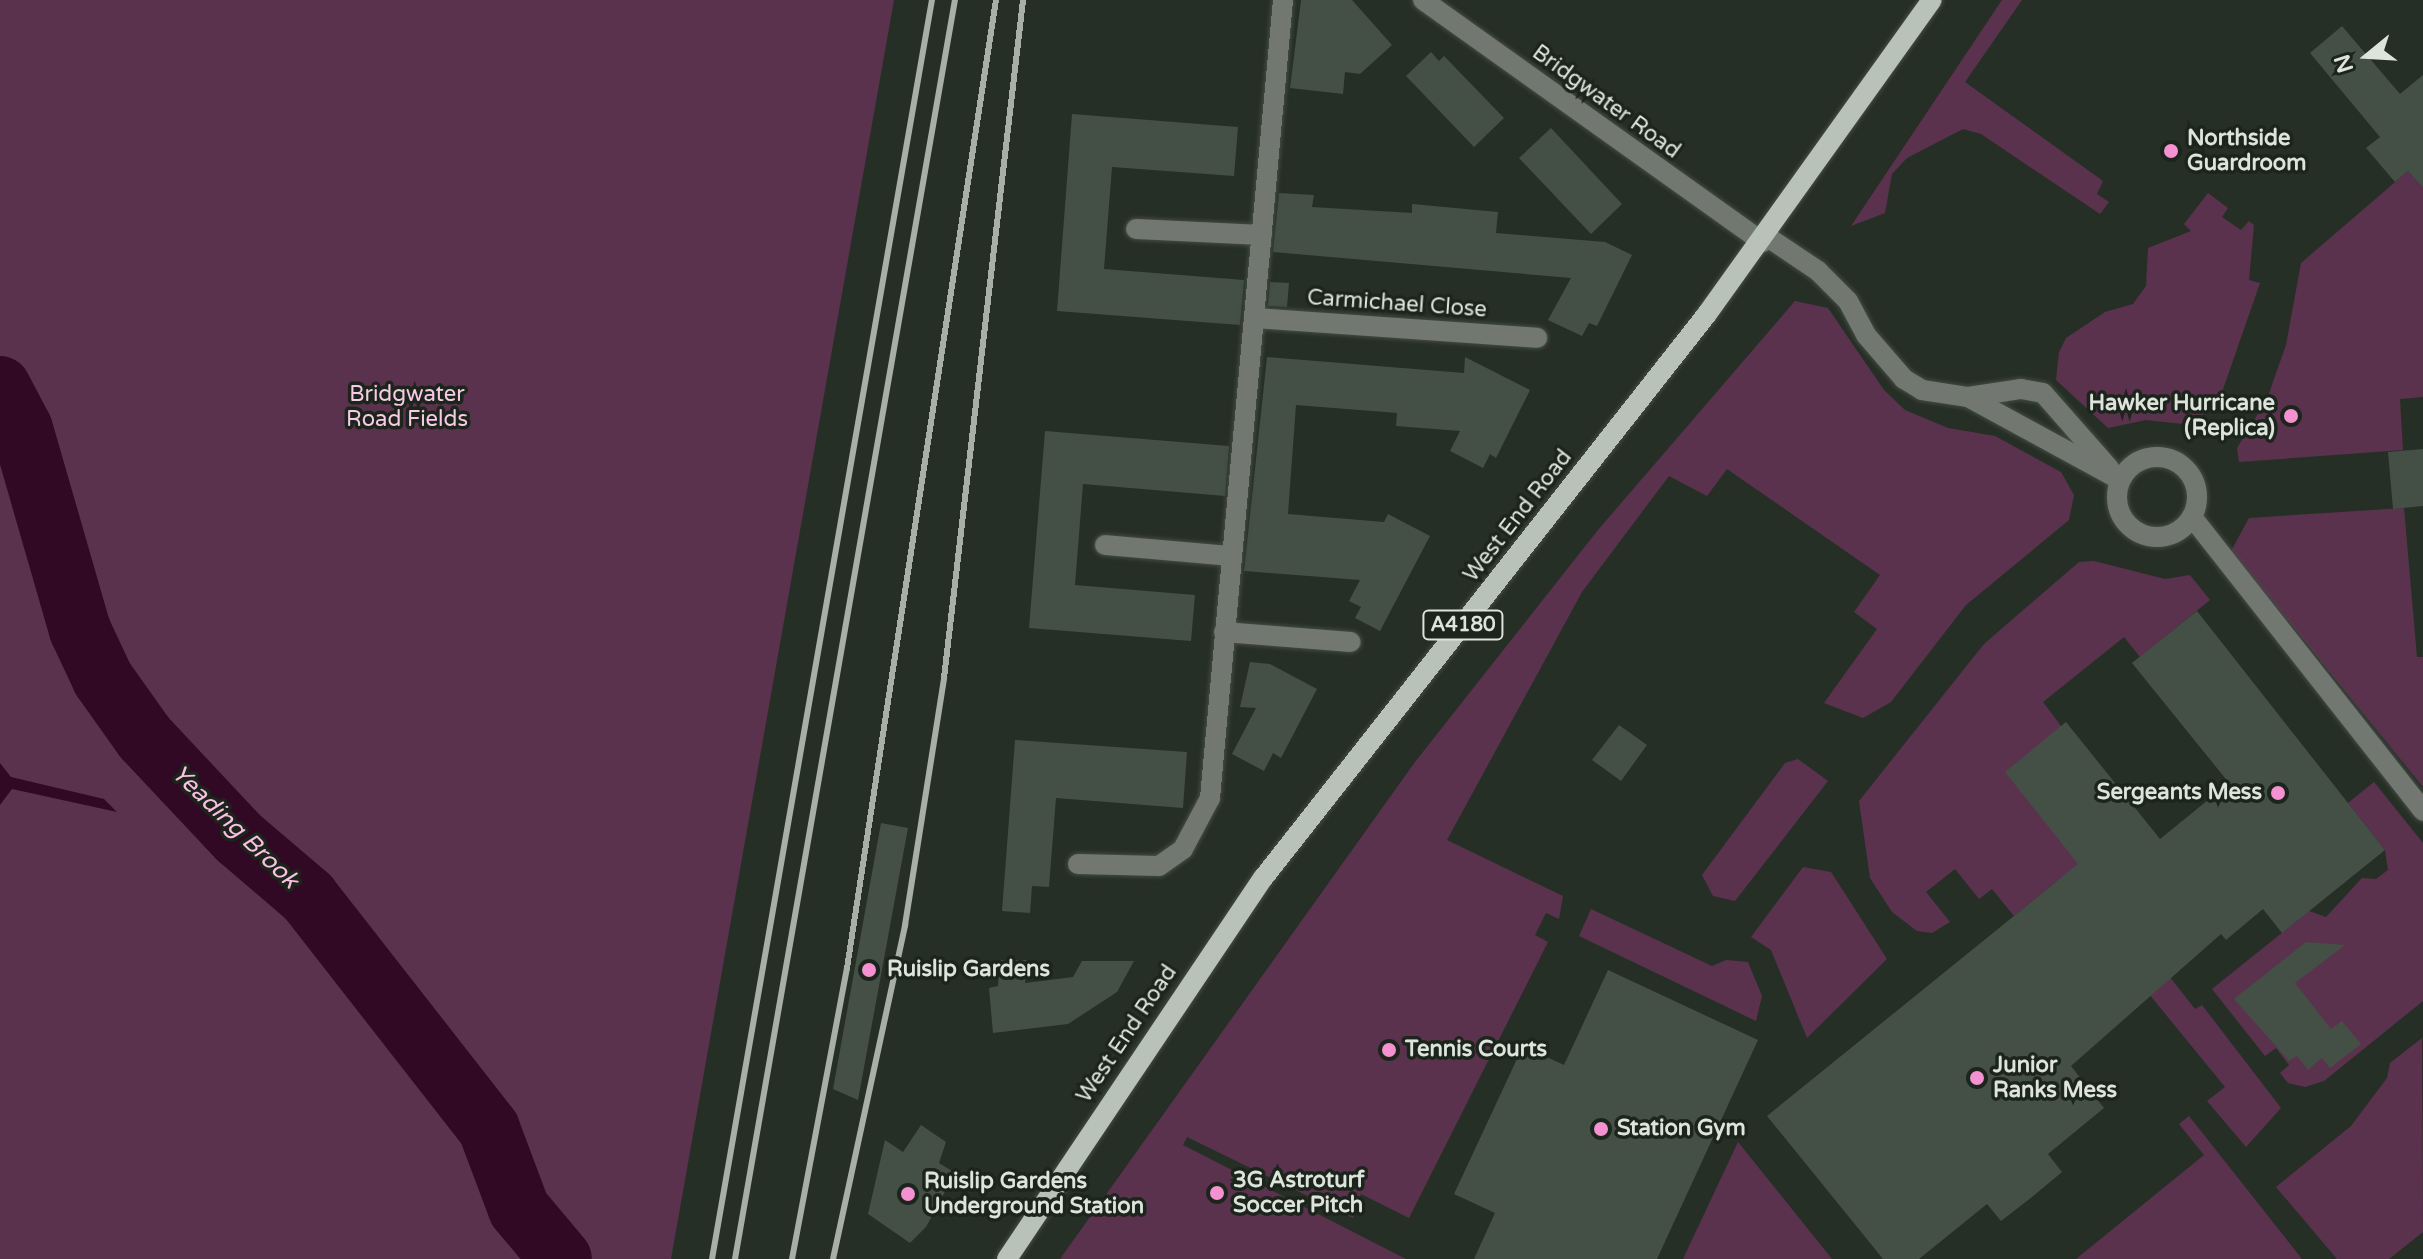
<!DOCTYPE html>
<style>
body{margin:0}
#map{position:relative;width:2423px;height:1259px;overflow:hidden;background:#262f26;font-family:"Varela Round",sans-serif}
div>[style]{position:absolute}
.green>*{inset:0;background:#5b324d}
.water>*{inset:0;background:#310925}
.stream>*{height:10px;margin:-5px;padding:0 5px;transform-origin:5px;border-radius:5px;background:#310925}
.river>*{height:62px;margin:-31px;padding:0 31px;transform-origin:31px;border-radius:31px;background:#310925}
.building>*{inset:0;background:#444f45}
.roads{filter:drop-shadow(0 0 2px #434c43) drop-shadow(0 0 2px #434c43)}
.minor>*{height:20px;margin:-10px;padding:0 10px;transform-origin:10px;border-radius:10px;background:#727772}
.minor>.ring{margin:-10px;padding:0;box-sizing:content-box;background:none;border:20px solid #727772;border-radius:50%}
.major>*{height:20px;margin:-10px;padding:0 10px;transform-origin:10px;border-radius:10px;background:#b8c2b8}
.rail>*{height:6px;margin:-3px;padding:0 3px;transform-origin:3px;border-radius:3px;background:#a8afa8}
.dots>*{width:22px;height:22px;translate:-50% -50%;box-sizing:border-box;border:4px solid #1c251c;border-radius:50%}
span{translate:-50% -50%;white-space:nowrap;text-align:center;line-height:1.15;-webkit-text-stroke:7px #1c251c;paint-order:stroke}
.shield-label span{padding:2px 6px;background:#1c251c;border:2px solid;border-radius:6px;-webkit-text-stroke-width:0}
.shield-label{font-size:20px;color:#dde3dd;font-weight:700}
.street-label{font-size:22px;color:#dde3dd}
.poi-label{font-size:22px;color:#dde3dd;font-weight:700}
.left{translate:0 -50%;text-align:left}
.right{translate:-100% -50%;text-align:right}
.park-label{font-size:22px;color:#f8cae5}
.water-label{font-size:24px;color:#fcbfe4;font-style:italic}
.north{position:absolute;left:2327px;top:16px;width:80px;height:80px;-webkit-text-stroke:6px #1c251c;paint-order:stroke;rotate:252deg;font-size:22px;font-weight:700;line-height:32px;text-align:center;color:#dde3dd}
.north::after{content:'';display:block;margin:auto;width:28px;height:36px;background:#dde3dd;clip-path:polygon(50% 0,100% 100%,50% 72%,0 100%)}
</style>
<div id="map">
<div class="green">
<i style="clip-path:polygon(0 0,894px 0,671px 1259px,0 1259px)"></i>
<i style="clip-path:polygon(2002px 0,2022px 0,1965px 82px,2103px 181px,2097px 194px,2109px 202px,2100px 214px,1981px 134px,1963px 129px,1907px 158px,1892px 174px,1885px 213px,1851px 226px)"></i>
<i style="clip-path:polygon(2408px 171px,2423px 188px,2423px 397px,2400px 399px,2403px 450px,2239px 462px,2237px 448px,2267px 399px,2286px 345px,2301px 263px)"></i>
<i style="clip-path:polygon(2208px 193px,2228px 208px,2222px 217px,2241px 230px,2249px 221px,2254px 225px,2249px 280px,2260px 283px,2221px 395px,2193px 425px,2146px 420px,2108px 428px,2056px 380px,2059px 352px,2066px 338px,2105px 312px,2133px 304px,2146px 286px,2148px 248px,2191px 231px,2184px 224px)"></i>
<i style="clip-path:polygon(1795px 301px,1828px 308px,1884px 390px,1905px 410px,1948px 428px,1995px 436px,2061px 472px,2074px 495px,2069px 520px,1966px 605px,1891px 702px,1863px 718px,1824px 703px,1877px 629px,1854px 612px,1880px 575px,1727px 469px,1707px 496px,1669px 476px,1582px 592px,1447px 840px,1563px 896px,1559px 919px,1546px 913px,1535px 935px,1548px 942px,1409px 1218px,1361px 1194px,1353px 1218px,1187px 1137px,1183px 1145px,1406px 1259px,1060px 1259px,1415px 762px,1598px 530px)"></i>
<i style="clip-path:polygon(2404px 508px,2417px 657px,2423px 657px,2423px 787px,2231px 551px,2249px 518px)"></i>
<i style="clip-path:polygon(2094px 561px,2165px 579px,2190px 575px,2210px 600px,2140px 657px,2124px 637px,2043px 702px,2061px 726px,2093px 882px,2073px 899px,2057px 881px,2014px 916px,1992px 889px,1979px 899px,1955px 869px,1926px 892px,1950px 922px,1932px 933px,1917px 931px,1892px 912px,1870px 878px,1859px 801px,1984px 644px,2079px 562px)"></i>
<i style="clip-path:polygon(1798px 759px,1828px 781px,1735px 901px,1713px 896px,1702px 875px,1785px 763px)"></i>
<i style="clip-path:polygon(2374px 782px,2423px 843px,2423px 1001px,2324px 1081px,2305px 1087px,2288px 1083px,2280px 1073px,2289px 1065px,2276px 1048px,2265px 1056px,2212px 989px,2309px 911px,2326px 917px,2362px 878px,2376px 879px,2388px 870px,2385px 850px,2348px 803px)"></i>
<i style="clip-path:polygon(1803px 867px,1831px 872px,1887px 959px,1807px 1038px,1771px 950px,1751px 937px)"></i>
<i style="clip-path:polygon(1591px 909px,1712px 966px,1726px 960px,1748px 962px,1762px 996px,1756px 1021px,1579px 936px)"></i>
<i style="clip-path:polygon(2169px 976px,2195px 1009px,2202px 1005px,2281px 1108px,2246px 1147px,2207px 1101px,2225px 1087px,2149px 994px)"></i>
<i style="clip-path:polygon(2422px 1038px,2423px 1232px,2389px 1259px,2337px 1259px,2276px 1187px,2351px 1126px,2387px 1078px,2390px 1063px)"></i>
<i style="clip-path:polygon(2189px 1116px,2302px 1259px,2076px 1259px,2204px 1155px,2179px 1124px)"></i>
<i style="clip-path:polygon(1738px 1142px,1832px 1259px,1683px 1259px)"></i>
</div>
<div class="water">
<i style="clip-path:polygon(0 763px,11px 777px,104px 799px,117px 812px,12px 789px,0 805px)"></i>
</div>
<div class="stream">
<i style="left:538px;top:1259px;width:28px;rotate:-90deg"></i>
</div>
<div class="river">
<i style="left:0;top:387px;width:47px;rotate:62.4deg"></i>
<i style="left:22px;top:429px;width:209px;rotate:73.9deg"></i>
<i style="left:80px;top:630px;width:54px;rotate:64.9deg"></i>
<i style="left:103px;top:679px;width:72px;rotate:54.6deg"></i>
<i style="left:145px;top:738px;width:137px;rotate:46.8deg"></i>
<i style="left:239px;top:838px;width:91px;rotate:40.5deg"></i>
<i style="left:308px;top:897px;width:294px;rotate:52deg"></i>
<i style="left:489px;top:1129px;width:85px;rotate:69.4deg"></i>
<i style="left:519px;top:1209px;width:65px;rotate:50deg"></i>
</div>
<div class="building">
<i style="clip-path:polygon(1301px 0,1352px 0,1392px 45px,1360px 74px,1345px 72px,1343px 94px,1290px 88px)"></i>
<i style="clip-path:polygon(2342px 26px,2400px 94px,2423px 75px,2423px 188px,2408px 171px,2395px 182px,2366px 148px,2380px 137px,2310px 53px)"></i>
<i style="clip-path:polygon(1431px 52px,1439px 61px,1444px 56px,1504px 118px,1474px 147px,1406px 76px)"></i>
<i style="clip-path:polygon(1072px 114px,1238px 127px,1234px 176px,1112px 167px,1104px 269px,1244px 280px,1240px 325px,1057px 311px)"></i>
<i style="clip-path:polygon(1551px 128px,1622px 204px,1591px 234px,1519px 158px)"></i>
<i style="clip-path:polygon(1279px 193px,1314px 195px,1312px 207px,1412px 213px,1412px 204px,1498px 212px,1496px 233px,1605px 242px,1632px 255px,1597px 326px,1589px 323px,1582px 336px,1548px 320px,1571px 278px,1273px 252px)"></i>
<i style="clip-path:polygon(1270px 282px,1289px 283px,1287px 307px,1268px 306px)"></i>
<i style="clip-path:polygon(1267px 357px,1464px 373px,1465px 357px,1530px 390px,1496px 458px,1490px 454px,1483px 468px,1450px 451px,1460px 431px,1396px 426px,1397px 413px,1296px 405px,1288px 514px,1384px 522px,1388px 514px,1430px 536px,1380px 631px,1355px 618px,1361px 607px,1349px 601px,1360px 580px,1244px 571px)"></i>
<i style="clip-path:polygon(1045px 431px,1229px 446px,1225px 496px,1083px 484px,1075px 585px,1195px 595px,1191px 641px,1029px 628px)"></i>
<i style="clip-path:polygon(2423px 449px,2423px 506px,2393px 509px,2388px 452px)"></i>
<i style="clip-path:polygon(2197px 611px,2385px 850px,2282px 933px,2263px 909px,2226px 940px,2221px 934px,2071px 1066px,2104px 1108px,2048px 1154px,2062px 1172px,2032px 1197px,2001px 1221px,1987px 1204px,1919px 1259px,1883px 1259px,1767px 1116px,2078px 864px,2005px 772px,2066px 722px,2160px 839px,2229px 783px,2132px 663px)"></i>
<i style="clip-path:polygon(1250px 662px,1270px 664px,1317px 689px,1281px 758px,1273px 753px,1264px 771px,1232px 754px,1256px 708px,1240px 707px)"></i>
<i style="clip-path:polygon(1619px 725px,1647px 745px,1621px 781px,1592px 760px)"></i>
<i style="clip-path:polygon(1015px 740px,1187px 752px,1183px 808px,1056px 798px,1049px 887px,1032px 886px,1030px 913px,1002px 911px)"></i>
<i style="clip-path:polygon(881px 823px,908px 828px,858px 1100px,833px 1089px)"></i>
<i style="clip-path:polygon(2306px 942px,2345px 945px,2295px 983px,2331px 1029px,2342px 1021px,2361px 1044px,2330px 1068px,2322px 1058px,2308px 1070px,2297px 1056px,2289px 1061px,2234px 999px)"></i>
<i style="clip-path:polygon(1000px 960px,1027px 960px,1025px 983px,1073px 977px,1082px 961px,1134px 961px,1117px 992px,1068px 1024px,993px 1033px,989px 988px,998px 986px)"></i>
<i style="clip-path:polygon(1608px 970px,1758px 1040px,1657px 1259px,1474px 1259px,1495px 1213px,1454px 1194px,1523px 1046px,1564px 1065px)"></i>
<i style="clip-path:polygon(921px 1125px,946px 1142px,939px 1163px,955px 1173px,926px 1227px,910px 1243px,868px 1214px,885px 1140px,903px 1152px)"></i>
</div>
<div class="roads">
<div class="minor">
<i style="left:1423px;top:0;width:417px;rotate:35.5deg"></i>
<i style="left:1136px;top:229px;width:126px;rotate:2.7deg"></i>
<i style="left:1766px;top:236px;width:63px;rotate:33.9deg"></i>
<i style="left:1818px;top:271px;width:42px;rotate:45deg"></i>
<i style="left:1848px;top:301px;width:38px;rotate:62deg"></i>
<i style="left:1866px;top:335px;width:58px;rotate:49.2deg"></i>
<i style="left:1904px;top:379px;width:21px;rotate:31deg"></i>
<i style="left:1922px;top:390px;width:47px;rotate:8.7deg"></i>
<i style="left:1968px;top:397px;width:173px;rotate:28.6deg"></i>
<i style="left:1254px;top:318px;width:284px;rotate:4deg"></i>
<i style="left:1968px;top:397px;width:54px;rotate:-8.6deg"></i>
<i style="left:2021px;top:389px;width:22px;rotate:10deg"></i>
<i style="left:2043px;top:393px;width:100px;rotate:48.7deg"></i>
<i class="ring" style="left:2117px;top:457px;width:60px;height:60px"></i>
<i style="left:2192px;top:517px;width:374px;rotate:51.8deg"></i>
<i style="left:1105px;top:545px;width:126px;rotate:5deg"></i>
<i style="left:1224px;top:632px;width:127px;rotate:4.5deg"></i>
<i style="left:1078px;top:864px;width:81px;rotate:1.4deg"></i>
<i style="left:1159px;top:866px;width:29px;rotate:-35deg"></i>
<i style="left:1183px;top:849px;width:58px;rotate:-62.1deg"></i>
<i style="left:1210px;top:798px;width:801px;rotate:-84.77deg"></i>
</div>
<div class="major">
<i style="left:1007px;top:1259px;width:460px;rotate:-56.1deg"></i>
<i style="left:1264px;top:877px;width:716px;rotate:-51.8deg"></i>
<i style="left:1707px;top:314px;width:386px;rotate:-54.4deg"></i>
</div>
</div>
<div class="rail">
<i style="left:712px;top:1259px;width:1278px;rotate:-80.09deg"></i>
<i style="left:735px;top:1259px;width:1278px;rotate:-80.09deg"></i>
<i style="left:792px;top:1259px;width:296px;rotate:-79.3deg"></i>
<i style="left:847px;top:968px;width:979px;rotate:-81.25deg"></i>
<i style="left:833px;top:1259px;width:342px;rotate:-77.8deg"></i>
<i style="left:905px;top:925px;width:250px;rotate:-81deg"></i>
<i style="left:944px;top:678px;width:683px;rotate:-83.35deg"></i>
</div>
<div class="dots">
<i style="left:2171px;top:151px;background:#f590d1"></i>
<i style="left:2291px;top:416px;background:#f590d1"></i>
<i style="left:2278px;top:793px;background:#f590d1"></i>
<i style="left:869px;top:970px;background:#f590d1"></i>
<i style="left:1389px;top:1050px;background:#f590d1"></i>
<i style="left:1977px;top:1078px;background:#f590d1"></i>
<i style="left:1601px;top:1129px;background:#f590d1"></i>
<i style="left:1217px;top:1193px;background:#f590d1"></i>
<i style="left:908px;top:1194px;background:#f590d1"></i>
</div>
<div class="shield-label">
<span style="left:1463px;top:625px">A4180</span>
</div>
<div class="street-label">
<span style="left:1606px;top:102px;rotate:36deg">Bridgwater Road</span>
<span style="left:1397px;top:304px;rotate:4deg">Carmichael Close</span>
<span style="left:1518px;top:516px;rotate:-52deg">West End Road</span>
<span style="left:1127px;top:1034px;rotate:-56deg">West End Road</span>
</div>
<div class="poi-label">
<span class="left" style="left:2187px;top:151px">Northside<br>Guardroom</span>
<span class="right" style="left:2275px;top:416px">Hawker Hurricane<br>(Replica)</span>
<span class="right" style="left:2262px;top:793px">Sergeants Mess</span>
<span class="left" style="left:887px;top:970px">Ruislip Gardens</span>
<span class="left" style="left:1405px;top:1050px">Tennis Courts</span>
<span class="left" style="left:1993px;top:1078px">Junior<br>Ranks Mess</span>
<span class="left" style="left:1617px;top:1129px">Station Gym</span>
<span class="left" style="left:1233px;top:1193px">3G Astroturf<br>Soccer Pitch</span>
<span class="left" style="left:924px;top:1194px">Ruislip Gardens<br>Underground Station</span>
</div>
<div class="park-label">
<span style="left:407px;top:407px">Bridgwater<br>Road Fields</span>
</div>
<div class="water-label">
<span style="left:235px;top:827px;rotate:44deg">Yeading Brook</span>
</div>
<div class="north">N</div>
</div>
